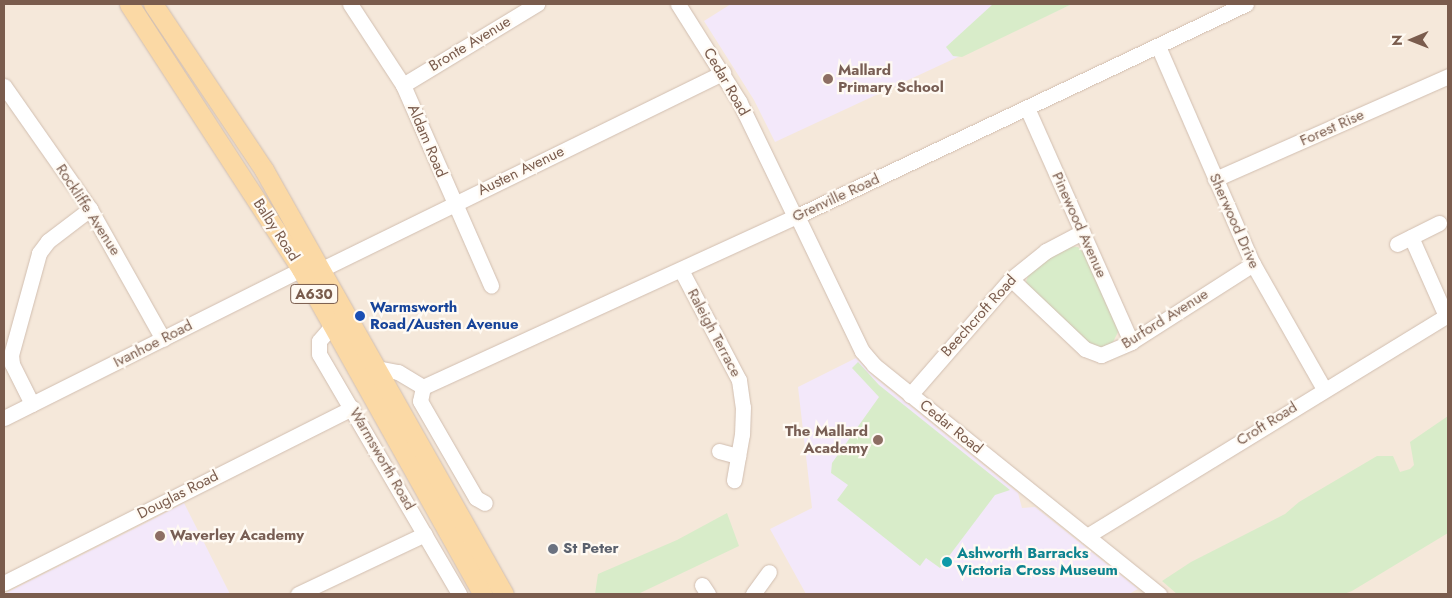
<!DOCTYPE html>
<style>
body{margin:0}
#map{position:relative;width:1452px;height:598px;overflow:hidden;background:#fdf6ec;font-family:Jost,sans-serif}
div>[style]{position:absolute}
.residential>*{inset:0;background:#f5e8da}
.education>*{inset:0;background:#f3e8fa}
.green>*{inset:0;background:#d8ecc9}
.roads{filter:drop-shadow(0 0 1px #d1beb0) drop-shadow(0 0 1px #d1beb0)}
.minor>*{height:15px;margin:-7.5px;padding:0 7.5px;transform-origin:7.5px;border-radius:7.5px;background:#fff}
.major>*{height:19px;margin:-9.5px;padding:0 9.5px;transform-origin:9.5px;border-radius:9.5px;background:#fbd9a5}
.dots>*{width:14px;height:14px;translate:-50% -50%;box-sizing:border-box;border:2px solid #fffaf3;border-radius:50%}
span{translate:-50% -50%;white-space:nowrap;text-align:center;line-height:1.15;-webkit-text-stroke:4.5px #fffaf3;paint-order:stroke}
.shield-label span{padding:1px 4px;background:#fffaf3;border:1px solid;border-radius:4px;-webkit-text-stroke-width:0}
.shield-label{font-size:14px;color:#7a5c4d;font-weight:700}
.street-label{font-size:15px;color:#7a5c4d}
.education-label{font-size:15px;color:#785e54;font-weight:700}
.left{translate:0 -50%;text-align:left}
.right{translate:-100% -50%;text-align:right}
.transit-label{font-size:15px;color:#164399;font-weight:700}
.worship-label{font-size:15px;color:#5b616d;font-weight:700}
.culture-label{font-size:15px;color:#0d838f;font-weight:700}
.frame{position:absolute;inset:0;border:5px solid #7a5c4d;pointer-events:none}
.north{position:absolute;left:1387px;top:15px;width:50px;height:50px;-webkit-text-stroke:4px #fffaf3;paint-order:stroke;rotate:269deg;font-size:14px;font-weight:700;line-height:20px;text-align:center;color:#7a5c4d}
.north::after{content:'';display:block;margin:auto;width:18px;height:22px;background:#7a5c4d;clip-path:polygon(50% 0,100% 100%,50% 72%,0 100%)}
</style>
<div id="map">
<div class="residential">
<i style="clip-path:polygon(4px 4px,1448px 4px,1448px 594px,4px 594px)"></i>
</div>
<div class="education">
<i style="clip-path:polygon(731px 4px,1072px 4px,775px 142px,754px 100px,704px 21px)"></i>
<i style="clip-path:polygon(856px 358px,874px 377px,1018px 493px,1022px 508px,1035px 507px,1138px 589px,1129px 594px,806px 594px,770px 529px,812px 508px,798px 387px)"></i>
<i style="clip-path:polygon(184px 503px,230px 594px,4px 594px,144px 524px)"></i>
</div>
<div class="green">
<i style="clip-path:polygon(993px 4px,1072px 4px,962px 57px,953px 56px,946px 47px)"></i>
<i style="clip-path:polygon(1068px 246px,1078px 247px,1085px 254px,1119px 330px,1111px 346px,1093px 348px,1029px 289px,1026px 282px,1030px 270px)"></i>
<i style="clip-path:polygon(858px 362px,879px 385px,1010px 490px,995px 495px,940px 568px,926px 558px,920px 566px,837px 500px,848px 485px,831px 473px,832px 463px,879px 397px,852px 368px)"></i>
<i style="clip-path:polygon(1448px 416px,1448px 533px,1352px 591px,1344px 594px,1177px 594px,1162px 581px,1191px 562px,1285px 514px,1299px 502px,1377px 456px,1393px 456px,1400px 472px,1410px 469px,1414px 465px,1410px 442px)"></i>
<i style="clip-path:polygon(727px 513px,739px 546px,638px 594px,595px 594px,598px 574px,677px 540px)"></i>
</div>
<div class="roads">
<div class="minor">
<i style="left:350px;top:4px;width:97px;rotate:56.8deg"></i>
<i style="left:403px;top:85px;width:219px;rotate:66.3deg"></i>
<i style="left:678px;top:4px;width:115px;rotate:57.8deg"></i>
<i style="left:739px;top:101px;width:129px;rotate:64.2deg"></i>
<i style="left:1158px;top:46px;width:238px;rotate:66.5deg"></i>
<i style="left:1253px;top:264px;width:144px;rotate:60.4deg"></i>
<i style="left:403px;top:85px;width:157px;rotate:-31.2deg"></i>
<i style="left:4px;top:86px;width:150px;rotate:55deg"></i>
<i style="left:90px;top:209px;width:149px;rotate:60.7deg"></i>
<i style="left:1027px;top:108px;width:256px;rotate:66deg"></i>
<i style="left:1215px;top:179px;width:255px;rotate:-23.8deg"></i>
<i style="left:797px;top:216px;width:150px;rotate:64.3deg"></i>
<i style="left:862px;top:351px;width:18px;rotate:49deg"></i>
<i style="left:874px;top:365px;width:366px;rotate:38.8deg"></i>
<i style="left:1411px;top:237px;width:86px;rotate:66.1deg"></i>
<i style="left:1397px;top:244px;width:47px;rotate:-26.6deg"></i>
<i style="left:320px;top:270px;width:449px;rotate:-26.1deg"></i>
<i style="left:681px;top:270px;width:124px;rotate:62.2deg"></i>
<i style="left:739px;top:380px;width:27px;rotate:82deg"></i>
<i style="left:743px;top:407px;width:27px;rotate:92deg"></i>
<i style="left:742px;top:434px;width:47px;rotate:99.9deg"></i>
<i style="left:1011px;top:279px;width:102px;rotate:43.4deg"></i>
<i style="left:1085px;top:349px;width:17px;rotate:21deg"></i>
<i style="left:1101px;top:355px;width:33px;rotate:-23deg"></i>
<i style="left:1131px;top:342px;width:145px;rotate:-32.6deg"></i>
<i style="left:331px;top:327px;width:18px;rotate:131deg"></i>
<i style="left:319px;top:341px;width:13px;rotate:90deg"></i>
<i style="left:319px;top:354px;width:278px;rotate:59.7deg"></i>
<i style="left:377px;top:368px;width:21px;rotate:11deg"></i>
<i style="left:398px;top:372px;width:29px;rotate:31deg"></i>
<i style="left:423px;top:387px;width:14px;rotate:102deg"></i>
<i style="left:420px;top:401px;width:112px;rotate:60deg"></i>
<i style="left:476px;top:498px;width:10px;rotate:29deg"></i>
<i style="left:423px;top:387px;width:409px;rotate:-24.6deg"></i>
<i style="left:795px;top:217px;width:499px;rotate:-25.3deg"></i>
<i style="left:910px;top:395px;width:154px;rotate:-49deg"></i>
<i style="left:1011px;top:279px;width:45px;rotate:-38.7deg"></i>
<i style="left:1046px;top:251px;width:41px;rotate:-27.8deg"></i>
<i style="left:32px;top:404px;width:45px;rotate:-116.6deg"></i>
<i style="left:12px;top:364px;width:9px;rotate:-96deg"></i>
<i style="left:11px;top:355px;width:106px;rotate:-74.6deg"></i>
<i style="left:39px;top:253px;width:15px;rotate:-53deg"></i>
<i style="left:48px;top:241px;width:53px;rotate:-37.3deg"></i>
<i style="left:4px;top:418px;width:332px;rotate:-26.6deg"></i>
<i style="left:719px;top:451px;width:20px;rotate:15deg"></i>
<i style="left:1087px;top:536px;width:423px;rotate:-31.5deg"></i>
<i style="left:4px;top:583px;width:390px;rotate:-26.7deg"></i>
<i style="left:702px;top:585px;width:11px;rotate:56deg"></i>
<i style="left:298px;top:594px;width:140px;rotate:-25.3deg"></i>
<i style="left:753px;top:594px;width:27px;rotate:-54deg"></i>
</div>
<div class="major">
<i style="left:129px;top:4px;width:316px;rotate:57deg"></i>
<i style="left:301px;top:269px;width:372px;rotate:60.8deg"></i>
<i style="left:153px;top:4px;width:200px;rotate:56.2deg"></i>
<i style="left:264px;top:170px;width:487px;rotate:60.5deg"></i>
</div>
</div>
<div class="dots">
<i style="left:828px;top:79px;background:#8d6e63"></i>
<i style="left:360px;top:316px;background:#1a4fb4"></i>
<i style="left:878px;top:440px;background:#8d6e63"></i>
<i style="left:160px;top:536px;background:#8d6e63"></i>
<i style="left:553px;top:549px;background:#6b7280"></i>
<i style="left:947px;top:562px;background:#0f9aa8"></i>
</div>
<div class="shield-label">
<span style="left:314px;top:294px">A630</span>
</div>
<div class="street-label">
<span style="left:470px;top:44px;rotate:-31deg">Bronte Avenue</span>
<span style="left:726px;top:82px;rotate:60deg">Cedar Road</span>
<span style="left:1332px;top:128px;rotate:-24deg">Forest Rise</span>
<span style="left:427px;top:141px;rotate:67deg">Aldam Road</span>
<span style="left:521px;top:171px;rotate:-26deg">Austen Avenue</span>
<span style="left:836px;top:198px;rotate:-25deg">Grenville Road</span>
<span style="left:88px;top:210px;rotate:57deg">Rockliffe Avenue</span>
<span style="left:1234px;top:221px;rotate:66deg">Sherwood Drive</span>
<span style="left:1079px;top:225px;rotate:66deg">Pinewood Avenue</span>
<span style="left:276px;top:230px;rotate:57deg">Balby Road</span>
<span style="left:979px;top:316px;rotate:-48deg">Beechcroft Road</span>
<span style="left:1165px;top:319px;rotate:-32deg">Burford Avenue</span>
<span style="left:714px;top:333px;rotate:62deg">Raleigh Terrace</span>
<span style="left:153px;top:344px;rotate:-27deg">Ivanhoe Road</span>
<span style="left:1267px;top:424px;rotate:-32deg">Croft Road</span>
<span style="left:951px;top:427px;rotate:39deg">Cedar Road</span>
<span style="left:382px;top:459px;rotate:60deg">Warmsworth Road</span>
<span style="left:178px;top:495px;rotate:-27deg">Douglas Road</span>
</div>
<div class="education-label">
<span class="left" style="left:838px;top:79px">Mallard<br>Primary School</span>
<span class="right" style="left:868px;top:440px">The Mallard<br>Academy</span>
<span class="left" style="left:170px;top:536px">Waverley Academy</span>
</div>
<div class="transit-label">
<span class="left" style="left:370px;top:316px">Warmsworth<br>Road/Austen Avenue</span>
</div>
<div class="worship-label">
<span class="left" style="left:563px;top:549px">St Peter</span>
</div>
<div class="culture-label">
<span class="left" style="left:957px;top:562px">Ashworth Barracks<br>Victoria Cross Museum</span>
</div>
<div class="frame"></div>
<div class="north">N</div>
</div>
